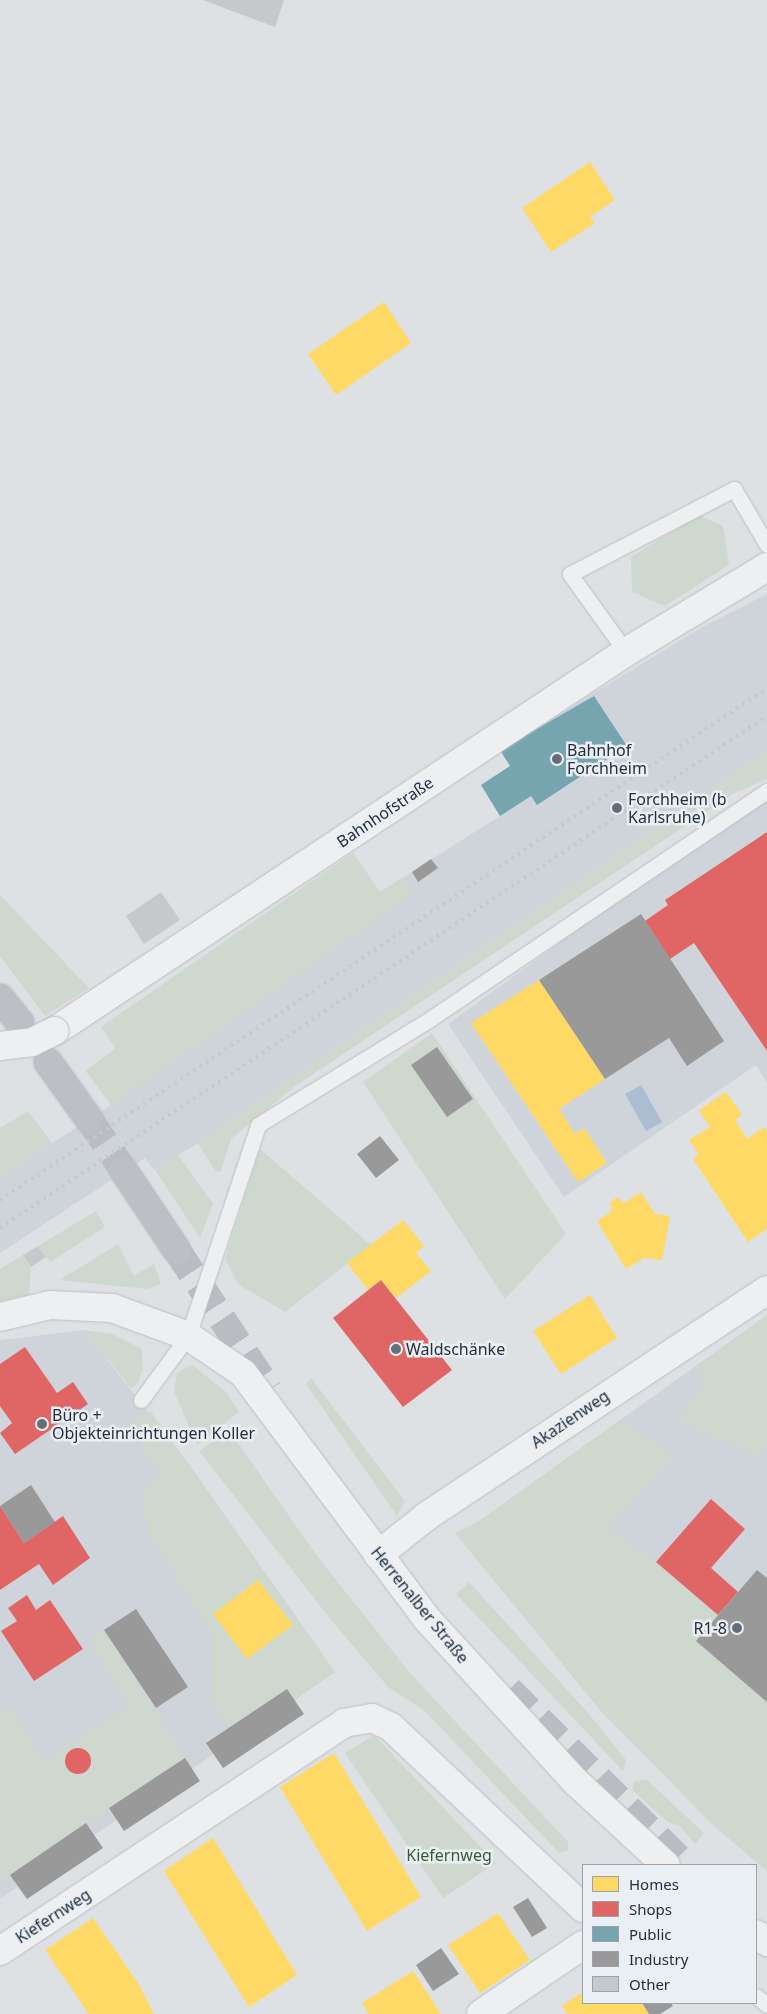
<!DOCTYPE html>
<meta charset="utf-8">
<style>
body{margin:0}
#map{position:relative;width:767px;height:2014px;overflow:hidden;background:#dee1e4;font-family:"Noto Sans",sans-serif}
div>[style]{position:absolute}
.built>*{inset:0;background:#cfd4db}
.green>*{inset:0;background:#ced8ce}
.water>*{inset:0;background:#aabdd1}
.homes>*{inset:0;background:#ffd966}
.shops>*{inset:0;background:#e06666}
.round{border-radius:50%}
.public>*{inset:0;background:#76a5af}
.industry>*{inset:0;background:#999}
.building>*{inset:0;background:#c6c9cc}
.secondary-tunnel>*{height:28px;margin-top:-14px;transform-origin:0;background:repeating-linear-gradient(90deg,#b9bdc3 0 28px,transparent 0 42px)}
.roads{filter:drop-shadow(0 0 1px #bcbfc2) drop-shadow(0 0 1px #bcbfc2)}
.service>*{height:15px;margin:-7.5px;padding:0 7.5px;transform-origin:7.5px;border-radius:7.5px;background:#edeff1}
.minor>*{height:28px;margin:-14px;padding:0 14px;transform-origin:14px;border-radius:14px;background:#edeff1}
.secondary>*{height:28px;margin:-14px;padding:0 14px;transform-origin:14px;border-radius:14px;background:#bcbfc4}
.rail>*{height:4px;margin-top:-2px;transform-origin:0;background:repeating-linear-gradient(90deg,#c6c8cc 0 2.5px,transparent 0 7.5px)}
.bridges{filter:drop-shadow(0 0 1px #bcbfc2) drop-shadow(0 0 1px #bcbfc2)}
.minor-bridge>*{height:28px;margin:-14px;padding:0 14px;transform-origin:14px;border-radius:14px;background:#edeff1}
.dots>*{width:14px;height:14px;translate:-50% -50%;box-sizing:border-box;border:2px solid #eaeff4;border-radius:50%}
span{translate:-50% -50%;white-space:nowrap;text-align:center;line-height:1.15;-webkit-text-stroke:5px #eaeff4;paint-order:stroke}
.poi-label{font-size:16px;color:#252e3d}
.left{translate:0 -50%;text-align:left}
.right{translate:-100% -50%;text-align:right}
.street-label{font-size:16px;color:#252e3d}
.park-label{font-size:16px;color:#395a31}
.legend{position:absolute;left:582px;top:1864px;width:175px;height:140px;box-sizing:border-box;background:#eaeff4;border:1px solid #9ba2ab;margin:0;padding:6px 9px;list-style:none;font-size:15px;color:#252e3d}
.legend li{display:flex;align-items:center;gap:10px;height:25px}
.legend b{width:25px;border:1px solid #9ba2ab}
</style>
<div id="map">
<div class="built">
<i style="clip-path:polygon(767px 594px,767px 751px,198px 1143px,154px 1170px,145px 1158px,0 1253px,0 1177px,111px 1105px,86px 1071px,116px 1048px,101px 1027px,353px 853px,380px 892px,500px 816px,481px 785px,510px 766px,500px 750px,704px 626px)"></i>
<i style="clip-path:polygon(767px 792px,767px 1083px,756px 1065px,564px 1197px,448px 1024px)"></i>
<i style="clip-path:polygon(767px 1315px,767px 1871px,712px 1824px,601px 1711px,455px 1533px,478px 1522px)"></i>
<i style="clip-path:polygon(84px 1330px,186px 1460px,335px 1672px,0 1899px,0 1340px)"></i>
</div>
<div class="green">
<i style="clip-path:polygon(699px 515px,723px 526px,729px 565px,665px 606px,632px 592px,631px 557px)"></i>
<i style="clip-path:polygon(767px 751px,767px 779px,733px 794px,294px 1087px,231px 1139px,221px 1171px,216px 1172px,198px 1143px)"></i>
<i style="clip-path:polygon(353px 853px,380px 892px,403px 877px,413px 894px,112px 1105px,86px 1071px,116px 1048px,101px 1027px)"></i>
<i style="clip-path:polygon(0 895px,89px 988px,45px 1016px,0 956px)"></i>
<i style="clip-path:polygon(432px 1033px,566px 1234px,505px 1299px,363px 1082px)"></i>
<i style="clip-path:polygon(28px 1111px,52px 1143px,0 1177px,0 1128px)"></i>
<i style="clip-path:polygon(260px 1149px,371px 1245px,285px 1312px,238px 1284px,225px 1259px)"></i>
<i style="clip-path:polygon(178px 1155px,213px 1204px,200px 1238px,155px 1170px)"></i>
<i style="clip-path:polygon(96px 1211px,105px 1227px,50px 1262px,38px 1246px)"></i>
<i style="clip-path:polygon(118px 1244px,134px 1276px,154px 1264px,161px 1284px,147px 1289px,60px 1280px)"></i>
<i style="clip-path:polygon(23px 1255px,31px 1267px,29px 1295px,0 1301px,0 1269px)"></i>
<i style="clip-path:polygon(767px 1315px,767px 1448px,758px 1457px,678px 1420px,704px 1381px,697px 1368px)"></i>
<i style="clip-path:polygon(84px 1330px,112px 1334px,142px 1349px,143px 1369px,138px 1383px,131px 1388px)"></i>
<i style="clip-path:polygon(192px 1365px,226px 1392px,239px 1412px,197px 1445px,174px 1391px,177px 1373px)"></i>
<i style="clip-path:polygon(311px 1378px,405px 1501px,397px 1516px,306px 1384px)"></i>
<i style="clip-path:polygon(151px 1412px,335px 1672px,295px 1700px,287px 1689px,228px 1729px,211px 1701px,211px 1634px,150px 1534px,143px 1506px,146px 1489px,161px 1477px,129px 1423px)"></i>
<i style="clip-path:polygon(620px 1420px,675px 1455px,609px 1529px,656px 1562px,718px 1615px,696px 1641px,767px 1702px,767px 1871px,712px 1824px,601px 1711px,455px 1533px,478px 1522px)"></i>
<i style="clip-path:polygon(229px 1430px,317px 1556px,410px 1673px,568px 1842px,568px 1850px,559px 1853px,424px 1710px,389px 1688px,332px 1621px,199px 1451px)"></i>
<i style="clip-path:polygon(469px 1582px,589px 1714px,626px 1760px,623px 1771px,456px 1594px)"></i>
<i style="clip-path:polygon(104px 1630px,185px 1758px,0 1882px,0 1710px,7px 1705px,45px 1761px,130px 1705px,87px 1638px)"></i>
<i style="clip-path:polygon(374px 1735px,496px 1863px,443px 1898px,345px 1753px)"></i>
<i style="clip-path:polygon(646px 1779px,704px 1833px,695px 1844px,680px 1826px,668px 1822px,632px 1790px,634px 1782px)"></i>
</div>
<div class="water">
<i style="clip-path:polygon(641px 1085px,662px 1122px,646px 1131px,625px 1094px)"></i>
</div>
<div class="homes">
<i style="clip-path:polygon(590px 162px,615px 200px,590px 217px,595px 223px,551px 252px,522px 208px)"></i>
<i style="clip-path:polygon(384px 302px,411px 343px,336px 395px,308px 354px)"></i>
<i style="clip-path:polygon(539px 980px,605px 1079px,559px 1109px,575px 1134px,584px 1128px,607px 1163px,578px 1182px,471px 1023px)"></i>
<i style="clip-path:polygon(726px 1092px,742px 1115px,735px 1120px,747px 1139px,764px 1127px,767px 1131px,767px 1229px,748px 1242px,693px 1159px,699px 1155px,689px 1140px,710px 1127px,699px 1110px)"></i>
<i style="clip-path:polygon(641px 1192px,655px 1214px,670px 1216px,662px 1260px,644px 1258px,626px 1269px,597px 1221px,612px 1211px,610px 1203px,617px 1197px,624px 1203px)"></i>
<i style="clip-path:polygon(403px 1220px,424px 1246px,416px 1253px,431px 1271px,396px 1298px,381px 1280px,368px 1290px,347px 1263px)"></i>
<i style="clip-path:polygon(590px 1295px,617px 1338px,561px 1374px,533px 1331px)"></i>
<i style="clip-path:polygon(258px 1580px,293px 1625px,247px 1659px,213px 1614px)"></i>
<i style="clip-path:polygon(334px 1753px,421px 1897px,367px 1931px,280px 1787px)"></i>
<i style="clip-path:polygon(213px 1838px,297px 1975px,249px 2007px,164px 1871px)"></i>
<i style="clip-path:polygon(498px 1913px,530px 1960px,480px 1993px,448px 1945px)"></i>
<i style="clip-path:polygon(93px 1918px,138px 1983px,154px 2014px,89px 2014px,45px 1950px)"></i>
<i style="clip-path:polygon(413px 1971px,441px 2014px,369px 2014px,362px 2003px)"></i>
<i style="clip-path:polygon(583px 1992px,583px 2003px,642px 2003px,649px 2014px,568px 2014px,562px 2006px)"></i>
</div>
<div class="shops">
<i style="clip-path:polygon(767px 832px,767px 1051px,694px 943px,670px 959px,645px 921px,668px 905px,665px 900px)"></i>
<i style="clip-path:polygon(381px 1280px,452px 1370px,403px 1407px,333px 1318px)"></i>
<i style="clip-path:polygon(25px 1347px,57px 1393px,73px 1382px,88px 1404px,15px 1454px,0 1433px,12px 1423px,0 1406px,0 1364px)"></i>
<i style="clip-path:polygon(711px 1499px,745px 1529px,711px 1568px,738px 1592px,718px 1615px,656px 1562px)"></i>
<i style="clip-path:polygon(0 1506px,24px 1543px,63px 1516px,90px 1558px,53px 1585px,39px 1564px,0 1590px)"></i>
<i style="clip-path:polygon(27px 1595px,36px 1610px,50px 1600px,83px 1649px,34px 1681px,1px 1631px,17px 1621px,8px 1608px)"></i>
<i class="round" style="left:65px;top:1748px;width:26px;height:26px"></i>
</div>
<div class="public">
<i style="clip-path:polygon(594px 696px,627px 746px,537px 805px,531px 796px,500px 816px,481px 785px,510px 766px,500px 750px)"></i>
</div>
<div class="industry">
<i style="clip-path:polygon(431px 859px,438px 868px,418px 882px,412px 872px)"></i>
<i style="clip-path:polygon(641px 914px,724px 1041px,687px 1066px,669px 1038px,605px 1079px,539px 980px)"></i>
<i style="clip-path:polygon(437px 1047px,473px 1099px,447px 1117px,411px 1065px)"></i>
<i style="clip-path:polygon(380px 1136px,399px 1160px,376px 1178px,357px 1154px)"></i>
<i style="clip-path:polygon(31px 1485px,55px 1522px,24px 1543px,0 1506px)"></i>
<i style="clip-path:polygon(757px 1570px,767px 1578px,767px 1702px,696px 1641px)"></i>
<i style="clip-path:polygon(136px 1609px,188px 1687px,156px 1708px,104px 1630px)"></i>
<i style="clip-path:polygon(287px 1689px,304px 1714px,223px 1768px,206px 1743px)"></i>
<i style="clip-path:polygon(185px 1758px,200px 1781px,124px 1831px,109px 1808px)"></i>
<i style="clip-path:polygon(86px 1823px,103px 1848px,27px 1899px,10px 1875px)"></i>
<i style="clip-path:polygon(528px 1898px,547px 1928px,532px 1937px,513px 1907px)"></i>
<i style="clip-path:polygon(441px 1948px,459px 1974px,433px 1991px,416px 1965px)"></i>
<i style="clip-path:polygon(642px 2003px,671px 2003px,673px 2006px,660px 2014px,649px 2014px)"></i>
</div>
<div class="building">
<i style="clip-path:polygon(203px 0,284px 0,275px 27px)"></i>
<i style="clip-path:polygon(161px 892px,180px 920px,144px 944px,126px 916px)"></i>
<i style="clip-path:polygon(38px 1246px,46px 1257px,31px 1267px,23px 1255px)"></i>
</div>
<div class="secondary-tunnel">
<i style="left:89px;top:1119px;width:63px;rotate:56.1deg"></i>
<i style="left:176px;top:1249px;width:169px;rotate:56.6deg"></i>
<i style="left:509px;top:1690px;width:248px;rotate:44.8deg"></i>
</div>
<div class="roads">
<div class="service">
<i style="left:626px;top:652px;width:96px;rotate:-125.7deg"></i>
<i style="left:570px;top:574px;width:185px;rotate:-27.4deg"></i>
<i style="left:734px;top:489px;width:65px;rotate:59.5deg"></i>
<i style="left:141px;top:1400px;width:79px;rotate:-53.7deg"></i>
<i style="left:188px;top:1336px;width:222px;rotate:-71.6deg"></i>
<i style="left:258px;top:1125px;width:202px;rotate:-31.6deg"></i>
<i style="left:430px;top:1019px;width:407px;rotate:-34.1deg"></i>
<i style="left:756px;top:1996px;width:14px;rotate:39deg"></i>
</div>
<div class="minor">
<i style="left:55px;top:1031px;width:685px;rotate:-33.57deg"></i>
<i style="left:626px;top:652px;width:165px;rotate:-31.1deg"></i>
<i style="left:0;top:1317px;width:51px;rotate:-13.5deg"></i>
<i style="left:50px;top:1305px;width:62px;rotate:2.8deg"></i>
<i style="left:112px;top:1308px;width:81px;rotate:20.2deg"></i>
<i style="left:188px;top:1336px;width:66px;rotate:33.9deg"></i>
<i style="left:243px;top:1373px;width:307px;rotate:53.2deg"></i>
<i style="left:427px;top:1619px;width:221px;rotate:47.6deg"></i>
<i style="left:576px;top:1782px;width:122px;rotate:42.7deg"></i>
<i style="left:378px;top:1555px;width:63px;rotate:-38.5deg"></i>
<i style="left:427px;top:1516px;width:408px;rotate:-33.6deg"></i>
<i style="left:756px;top:1934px;width:14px;rotate:36deg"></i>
<i style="left:0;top:1951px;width:413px;rotate:-33.5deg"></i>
<i style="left:344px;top:1723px;width:28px;rotate:-10deg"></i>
<i style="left:372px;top:1718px;width:21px;rotate:25deg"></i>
<i style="left:391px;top:1727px;width:264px;rotate:43.3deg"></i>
<i style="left:481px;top:2014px;width:123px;rotate:-34.1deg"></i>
</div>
<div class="secondary">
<i style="left:0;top:998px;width:32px;rotate:51deg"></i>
<i style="left:48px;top:1062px;width:70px;rotate:54.3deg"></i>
<i style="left:124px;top:1171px;width:94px;rotate:56.3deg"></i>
</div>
</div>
<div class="rail">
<i style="left:0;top:1200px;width:922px;rotate:-33.72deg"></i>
<i style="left:0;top:1228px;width:922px;rotate:-33.72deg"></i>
</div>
<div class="bridges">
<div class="minor-bridge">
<i style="left:0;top:1046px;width:32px;rotate:-7deg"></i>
<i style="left:32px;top:1042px;width:25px;rotate:-26deg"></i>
</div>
</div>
<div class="dots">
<i style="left:557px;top:759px;background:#666d77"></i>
<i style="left:617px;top:808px;background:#666d77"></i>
<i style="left:396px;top:1349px;background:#666d77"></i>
<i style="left:42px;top:1424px;background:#666d77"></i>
<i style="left:737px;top:1628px;background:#666d77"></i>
</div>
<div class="poi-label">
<span class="left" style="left:567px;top:759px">Bahnhof<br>Forchheim</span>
<span class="left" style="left:628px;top:808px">Forchheim (b<br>Karlsruhe)</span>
<span class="left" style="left:406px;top:1349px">Waldschänke</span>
<span class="left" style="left:52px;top:1424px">Büro +<br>Objekteinrichtungen Koller</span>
<span class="right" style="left:727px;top:1628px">R1-8</span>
</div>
<div class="street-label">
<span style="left:385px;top:812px;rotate:-34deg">Bahnhofstraße</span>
<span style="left:570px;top:1419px;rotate:-34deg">Akazienweg</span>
<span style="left:420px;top:1605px;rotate:51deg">Herrenalber Straße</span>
<span style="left:53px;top:1916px;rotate:-33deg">Kiefernweg</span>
</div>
<div class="park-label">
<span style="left:449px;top:1855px">Kiefernweg</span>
</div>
<ul class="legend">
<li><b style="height:14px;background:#ffd966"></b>Homes</li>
<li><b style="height:14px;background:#e06666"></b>Shops</li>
<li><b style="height:14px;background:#76a5af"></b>Public</li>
<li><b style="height:14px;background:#999"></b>Industry</li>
<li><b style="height:14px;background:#c6c9cc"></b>Other</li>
</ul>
</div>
